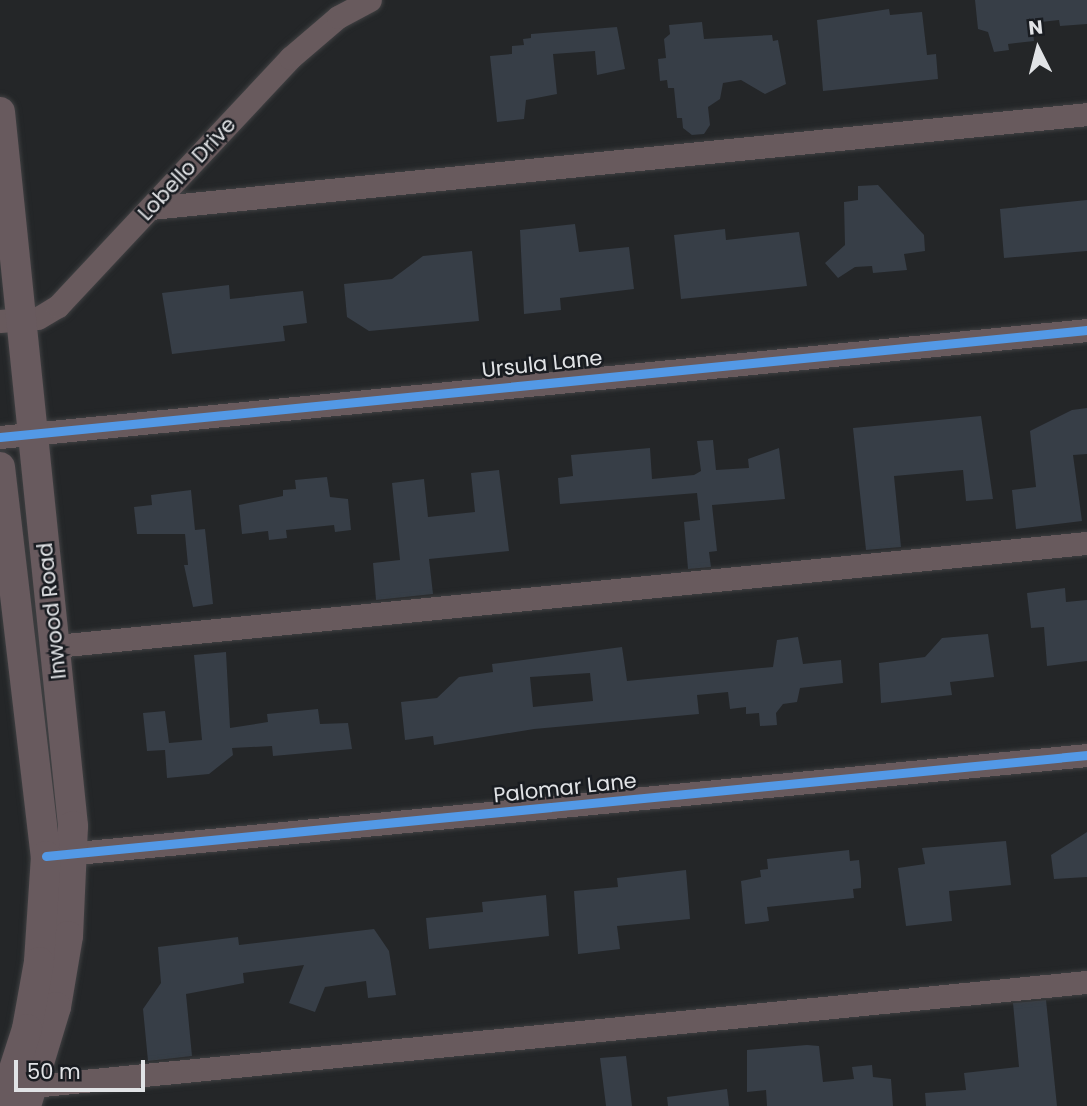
<!DOCTYPE html>
<style>
body{margin:0}
#map{position:relative;width:1087px;height:1106px;overflow:hidden;background:#242628;font-family:Poppins,sans-serif}
div>[style]{position:absolute}
.building>*{inset:0;background:#373e47}
.roads{filter:drop-shadow(0 0 2px #3f4042) drop-shadow(0 0 2px #3f4042)}
.minor>*{height:23px;margin:-11.5px;padding:0 11.5px;transform-origin:11.5px;border-radius:11.5px;background:#685a5d}
.major>*{height:30px;margin:-15px;padding:0 15px;transform-origin:15px;border-radius:15px;background:#685a5e}
.cycleway>*{height:9px;margin:-4.5px;padding:0 4.5px;transform-origin:4.5px;border-radius:4.5px;background:#5399e6}
span{translate:-50% -50%;white-space:nowrap;text-align:center;line-height:1.15;-webkit-text-stroke:5px #191c21;paint-order:stroke}
.street-label{font-size:21px;color:#e1e3e6}
.north{position:absolute;left:1003px;top:14px;width:70px;height:70px;-webkit-text-stroke:5px #191c21;paint-order:stroke;rotate:354deg;font-size:19px;font-weight:700;line-height:28px;text-align:center;color:#e1e3e6}
.north::after{content:'';display:block;margin:auto;width:24px;height:32px;background:#e1e3e6;clip-path:polygon(50% 0,100% 100%,50% 72%,0 100%)}
.scale{position:absolute;left:14px;top:1060px;width:131px;height:32px;box-sizing:border-box;border:4px solid #e1e3e6;border-top:0;padding-left:9px;font-size:21px;line-height:24px;white-space:nowrap;color:#e1e3e6;-webkit-text-stroke:5px #191c21;paint-order:stroke}
</style>
<div id="map">
<div class="building">
<i style="clip-path:polygon(975px 0,1087px 0,1087px 24px,1060px 26px,1059px 20px,1032px 23px,1034px 41px,1008px 44px,1009px 50px,994px 52px,988px 32px,978px 29px)"></i>
<i style="clip-path:polygon(889px 9px,890px 15px,922px 12px,927px 55px,936px 54px,938px 79px,823px 91px,817px 20px)"></i>
<i style="clip-path:polygon(702px 22px,704px 39px,772px 35px,773px 41px,778px 40px,786px 84px,765px 94px,741px 80px,723px 83px,720px 99px,708px 107px,710px 125px,704px 134px,692px 135px,683px 128px,682px 118px,677px 118px,674px 88px,668px 88px,667px 80px,660px 81px,658px 59px,666px 58px,664px 39px,670px 34px,669px 25px)"></i>
<i style="clip-path:polygon(617px 27px,625px 69px,597px 75px,595px 51px,553px 54px,557px 94px,526px 100px,524px 119px,497px 122px,490px 56px,512px 54px,512px 46px,524px 45px,523px 39px,531px 38px,531px 34px)"></i>
<i style="clip-path:polygon(878px 185px,924px 235px,925px 251px,904px 254px,907px 270px,873px 273px,872px 266px,855px 267px,838px 278px,825px 263px,845px 245px,844px 202px,858px 200px,858px 186px)"></i>
<i style="clip-path:polygon(1087px 200px,1087px 251px,1004px 258px,1000px 209px)"></i>
<i style="clip-path:polygon(575px 224px,579px 252px,629px 247px,634px 289px,560px 298px,561px 310px,524px 314px,520px 230px)"></i>
<i style="clip-path:polygon(725px 229px,726px 240px,799px 232px,807px 286px,681px 299px,674px 235px)"></i>
<i style="clip-path:polygon(472px 251px,479px 321px,369px 331px,347px 317px,344px 284px,392px 279px,423px 256px)"></i>
<i style="clip-path:polygon(229px 285px,230px 299px,303px 291px,307px 323px,283px 326px,285px 341px,172px 354px,162px 293px)"></i>
<i style="clip-path:polygon(1087px 408px,1087px 454px,1073px 455px,1082px 521px,1016px 529px,1012px 490px,1036px 487px,1030px 431px,1072px 410px)"></i>
<i style="clip-path:polygon(981px 416px,993px 499px,966px 501px,963px 470px,894px 476px,901px 547px,866px 550px,853px 428px)"></i>
<i style="clip-path:polygon(713px 440px,716px 470px,749px 468px,748px 459px,779px 448px,785px 499px,712px 505px,717px 551px,709px 552px,711px 567px,688px 569px,684px 522px,700px 520px,697px 493px,560px 504px,558px 478px,573px 476px,571px 455px,650px 448px,652px 479px,694px 475px,701px 471px,697px 441px)"></i>
<i style="clip-path:polygon(499px 470px,509px 551px,429px 559px,433px 594px,376px 600px,373px 563px,400px 560px,392px 483px,424px 479px,428px 517px,475px 512px,471px 473px)"></i>
<i style="clip-path:polygon(327px 477px,330px 497px,348px 499px,351px 530px,335px 532px,334px 525px,286px 530px,287px 538px,269px 540px,268px 531px,242px 534px,239px 505px,283px 496px,283px 490px,296px 489px,295px 480px)"></i>
<i style="clip-path:polygon(191px 490px,195px 530px,205px 529px,213px 604px,193px 607px,184px 565px,188px 565px,185px 534px,137px 534px,134px 507px,152px 505px,151px 495px)"></i>
<i style="clip-path:polygon(1065px 588px,1066px 602px,1087px 600px,1087px 661px,1047px 666px,1044px 627px,1031px 628px,1027px 593px)"></i>
<i style="clip-path:polygon(988px 634px,994px 677px,950px 682px,952px 695px,881px 703px,879px 663px,925px 657px,942px 638px)"></i>
<i style="clip-path:polygon(evenodd,798px 637px,803px 664px,841px 660px,843px 683px,800px 688px,797px 702px,783px 704px,776px 713px,777px 725px,760px 726px,759px 713px,746px 714px,746px 707px,730px 709px,728px 692px,697px 695px,699px 714px,534px 729px,434px 745px,433px 736px,405px 740px,401px 702px,437px 698px,459px 677px,493px 672px,492px 664px,622px 647px,627px 681px,773px 667px,777px 640px,798px 637px,590px 673px,593px 701px,533px 707px,530px 677px,590px 673px)"></i>
<i style="clip-path:polygon(226px 652px,230px 728px,268px 722px,267px 714px,318px 709px,320px 724px,348px 723px,352px 749px,273px 756px,272px 746px,232px 748px,233px 755px,209px 774px,167px 778px,165px 750px,147px 751px,143px 713px,165px 711px,169px 743px,202px 740px,194px 655px)"></i>
<i style="clip-path:polygon(1087px 832px,1087px 877px,1054px 879px,1051px 855px)"></i>
<i style="clip-path:polygon(1006px 841px,1011px 885px,949px 891px,952px 921px,906px 926px,898px 868px,925px 864px,922px 848px)"></i>
<i style="clip-path:polygon(849px 850px,850px 861px,859px 860px,861px 879px,861px 888px,853px 889px,854px 898px,767px 907px,769px 921px,745px 924px,741px 881px,761px 877px,760px 870px,768px 869px,767px 859px)"></i>
<i style="clip-path:polygon(686px 870px,690px 919px,617px 926px,620px 949px,578px 954px,574px 891px,618px 887px,617px 878px)"></i>
<i style="clip-path:polygon(546px 895px,549px 936px,429px 949px,426px 918px,483px 912px,482px 902px)"></i>
<i style="clip-path:polygon(374px 929px,389px 951px,396px 995px,368px 998px,366px 981px,325px 987px,315px 1012px,289px 1003px,304px 965px,243px 973px,244px 983px,186px 994px,192px 1056px,148px 1061px,143px 1009px,161px 983px,158px 947px,238px 937px,239px 945px)"></i>
<i style="clip-path:polygon(1046px 1000px,1057px 1106px,926px 1106px,925px 1093px,966px 1090px,964px 1073px,1019px 1067px,1013px 1003px)"></i>
<i style="clip-path:polygon(807px 1045px,819px 1046px,823px 1082px,854px 1079px,852px 1067px,872px 1065px,873px 1077px,891px 1079px,893px 1106px,767px 1106px,766px 1090px,747px 1092px,747px 1050px)"></i>
<i style="clip-path:polygon(626px 1056px,632px 1106px,606px 1106px,600px 1058px)"></i>
<i style="clip-path:polygon(727px 1089px,729px 1106px,668px 1106px,667px 1097px)"></i>
</div>
<div class="roads">
<div class="minor">
<i style="left:151px;top:208px;width:941px;rotate:-5.73deg"></i>
<i style="left:0;top:321px;width:38px;rotate:-5deg"></i>
<i style="left:38px;top:318px;width:23px;rotate:-31deg"></i>
<i style="left:58px;top:306px;width:340px;rotate:-46.9deg"></i>
<i style="left:290px;top:58px;width:63px;rotate:-40.5deg"></i>
<i style="left:338px;top:17px;width:36px;rotate:-28deg"></i>
<i style="left:0;top:437px;width:1092px;rotate:-5.62deg"></i>
<i style="left:56px;top:646px;width:1036px;rotate:-5.71deg"></i>
<i style="left:56px;top:855px;width:1036px;rotate:-5.54deg"></i>
<i style="left:33px;top:1086px;width:1059px;rotate:-5.64deg"></i>
</div>
<div class="major">
<i style="left:0;top:112px;width:718px;rotate:84.16deg"></i>
<i style="left:73px;top:826px;width:110px;rotate:92.6deg"></i>
<i style="left:68px;top:936px;width:72px;rotate:99.6deg"></i>
<i style="left:56px;top:1007px;width:103px;rotate:106.9deg"></i>
<i style="left:0;top:467px;width:392px;rotate:83.3deg"></i>
<i style="left:46px;top:856px;width:106px;rotate:93.8deg"></i>
<i style="left:39px;top:962px;width:68px;rotate:100.2deg"></i>
<i style="left:27px;top:1029px;width:81px;rotate:108deg"></i>
</div>
</div>
<div class="cycleway">
<i style="left:0;top:437px;width:1092px;rotate:-5.62deg"></i>
<i style="left:46px;top:856px;width:1046px;rotate:-5.54deg"></i>
</div>
<div class="street-label">
<span style="left:187px;top:169px;rotate:-47deg">Lobello Drive</span>
<span style="left:542px;top:364px;rotate:-6deg">Ursula Lane</span>
<span style="left:52px;top:611px;rotate:-96deg">Inwood Road</span>
<span style="left:565px;top:788px;rotate:-6deg">Palomar Lane</span>
</div>
<div class="north">N</div>
<div class="scale">50 m</div>
</div>
